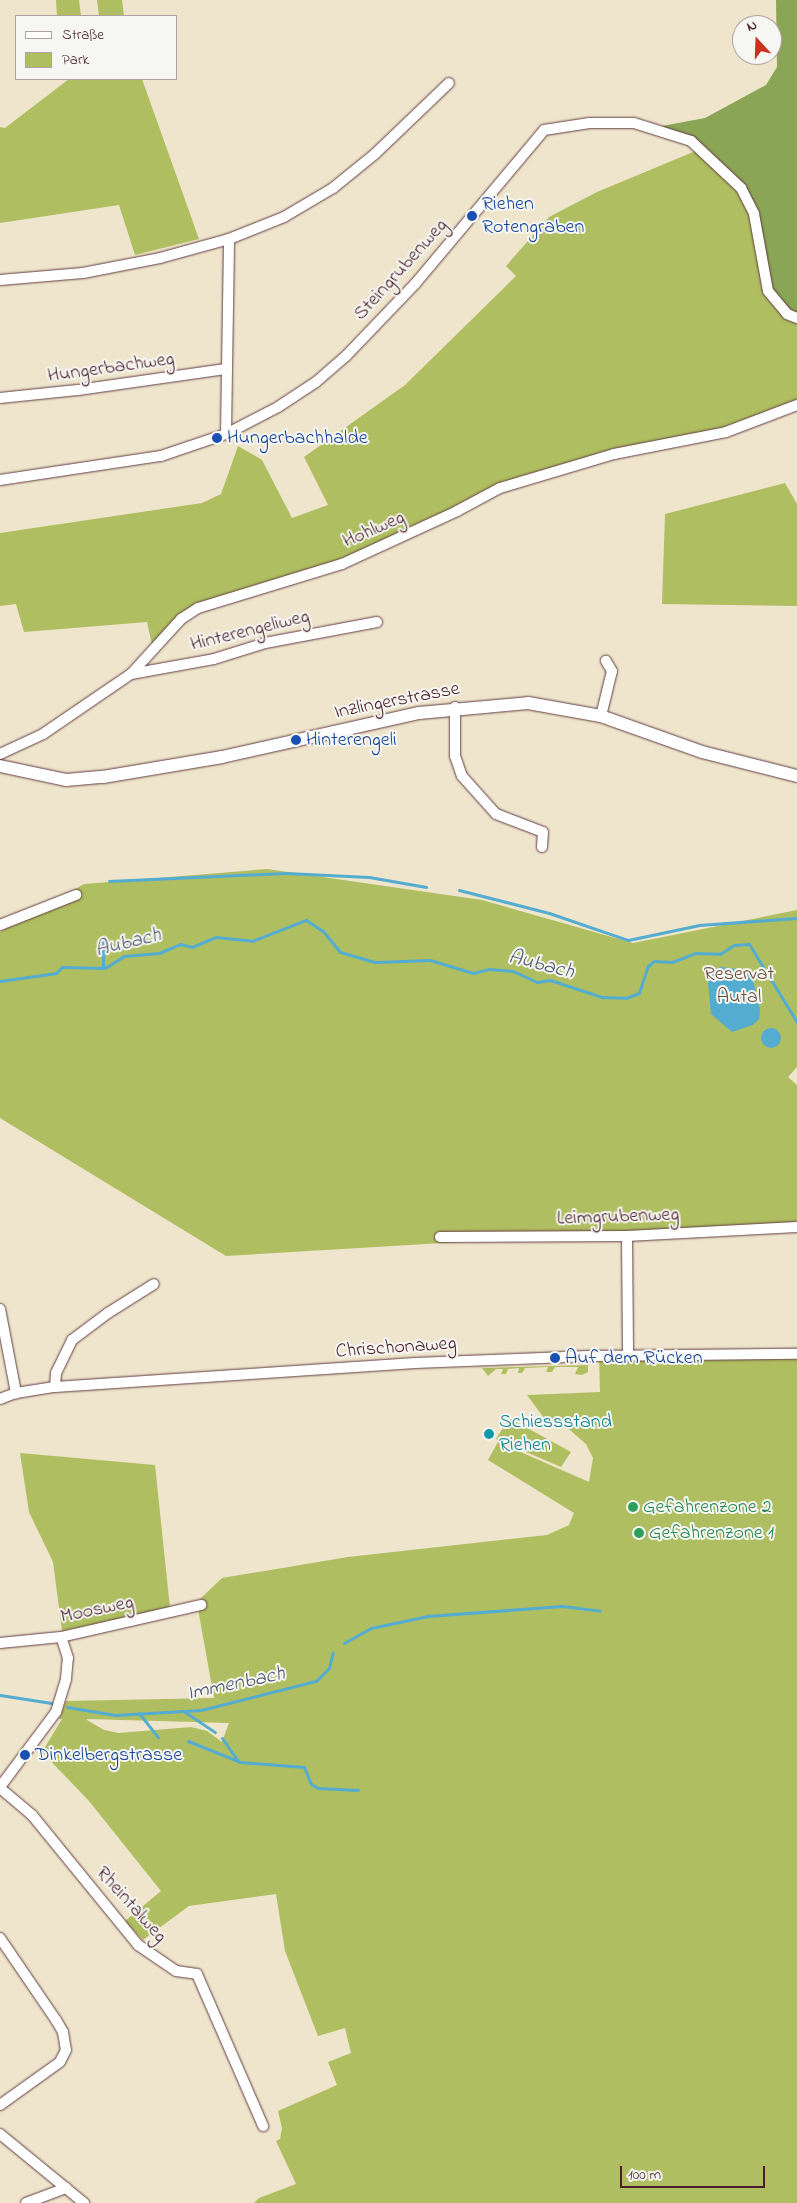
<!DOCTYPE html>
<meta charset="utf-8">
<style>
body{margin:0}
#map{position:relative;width:797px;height:2203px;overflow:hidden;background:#efe5cc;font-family:"Indie Flower",sans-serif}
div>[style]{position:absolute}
.green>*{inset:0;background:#afbe60}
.forest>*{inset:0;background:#8ba556}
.water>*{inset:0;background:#54acd1}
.round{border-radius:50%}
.stream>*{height:3px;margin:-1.5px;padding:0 1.5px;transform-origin:1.5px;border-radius:1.5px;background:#54acd1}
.roads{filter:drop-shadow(0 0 1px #633d43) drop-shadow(0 0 1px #633d43)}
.minor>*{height:10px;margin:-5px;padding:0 5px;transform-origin:5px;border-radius:5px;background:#fff}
.tertiary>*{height:12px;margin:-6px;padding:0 6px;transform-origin:6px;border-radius:6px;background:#fff}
.dots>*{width:14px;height:14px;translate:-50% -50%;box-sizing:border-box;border:2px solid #f6f6f2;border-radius:50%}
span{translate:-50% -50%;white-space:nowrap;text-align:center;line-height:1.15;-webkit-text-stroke:4px #f6f6f2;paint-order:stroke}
.transit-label{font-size:20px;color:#164399}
.left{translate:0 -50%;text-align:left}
.street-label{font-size:20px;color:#4a1f2b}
.park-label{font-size:20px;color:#684f3b}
.culture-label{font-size:20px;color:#0d838f}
.leisure-label{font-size:20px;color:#27864d}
.water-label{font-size:21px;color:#4e576d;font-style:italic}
.legend{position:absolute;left:15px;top:15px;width:162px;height:65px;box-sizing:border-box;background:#f6f6f2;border:1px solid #b1a0a2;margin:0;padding:6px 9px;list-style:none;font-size:15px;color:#4a1f2b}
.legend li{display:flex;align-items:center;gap:10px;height:25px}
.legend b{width:25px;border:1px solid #b1a0a2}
.north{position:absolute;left:732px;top:15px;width:50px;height:50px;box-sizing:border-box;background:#f6f6f2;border:1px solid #b1a0a2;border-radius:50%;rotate:340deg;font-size:14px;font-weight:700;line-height:20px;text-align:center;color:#4a1f2b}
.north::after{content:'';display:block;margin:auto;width:18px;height:22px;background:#c8321e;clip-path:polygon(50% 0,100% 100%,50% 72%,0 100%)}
.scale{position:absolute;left:620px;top:2166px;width:145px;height:22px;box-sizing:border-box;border:2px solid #4a1f2b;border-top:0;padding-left:6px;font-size:15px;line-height:18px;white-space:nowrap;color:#4a1f2b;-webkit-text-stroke:4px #f6f6f2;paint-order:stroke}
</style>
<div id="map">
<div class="green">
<i style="clip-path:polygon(56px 0,79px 0,81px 16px,57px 16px)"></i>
<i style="clip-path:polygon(97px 0,122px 0,124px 16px,99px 16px)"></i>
<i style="clip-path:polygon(69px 79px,142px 79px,199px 239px,135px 255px,119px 205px,0 223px,0 127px,5px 128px)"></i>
<i style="clip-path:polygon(698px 150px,743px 198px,755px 230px,765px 291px,797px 321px,797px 403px,726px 429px,512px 481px,365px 553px,202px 605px,152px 645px,147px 622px,24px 632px,16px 604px,0 606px,0 533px,202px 503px,221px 494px,238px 446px,262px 460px,292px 518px,328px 505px,304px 457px,405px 385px,516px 276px,506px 266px,549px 217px,597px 192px)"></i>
<i style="clip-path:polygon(785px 483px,797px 504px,797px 606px,662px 604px,665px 514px)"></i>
<i style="clip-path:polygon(267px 869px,482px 900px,633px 943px,797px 910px,797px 1067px,788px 1077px,797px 1085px,797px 1222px,226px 1256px,0 1118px,0 932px,84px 884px)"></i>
<i style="clip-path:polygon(evenodd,599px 1356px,797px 1356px,797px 2203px,254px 2203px,259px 2198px,296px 2184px,276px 2141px,280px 2139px,282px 2128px,278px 2111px,337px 2085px,328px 2062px,351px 2053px,345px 2028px,318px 2036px,285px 1951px,276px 1894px,189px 1906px,143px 1940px,125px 1921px,161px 1891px,89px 1801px,42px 1752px,62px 1719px,59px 1719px,66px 1701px,214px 1698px,198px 1609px,200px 1599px,222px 1578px,348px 1557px,547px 1535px,569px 1525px,574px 1513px,488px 1460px,498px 1442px,589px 1482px,593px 1458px,586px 1444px,570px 1430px,544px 1418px,527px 1395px,600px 1392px,599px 1356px,87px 1720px,87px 1719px,229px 1723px,222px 1742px,207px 1731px,191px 1727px,119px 1733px,104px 1730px,87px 1720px)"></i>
<i style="clip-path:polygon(588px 1365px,588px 1372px,582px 1375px,575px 1374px,578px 1367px,555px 1367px,552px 1372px,546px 1372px,548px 1367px,525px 1368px,522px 1373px,518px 1373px,519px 1368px,508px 1369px,506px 1374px,501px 1374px,503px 1369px,496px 1369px,488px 1376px,482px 1368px)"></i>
<i style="clip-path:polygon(509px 1418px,571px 1452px,561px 1467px,496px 1439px)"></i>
<i style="clip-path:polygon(20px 1453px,155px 1465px,170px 1608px,62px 1631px,53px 1562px,29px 1512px)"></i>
</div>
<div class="forest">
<i style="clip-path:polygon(776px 0,797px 0,797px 314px,788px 309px,769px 287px,752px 203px,681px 134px,662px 126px,705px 118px,766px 85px,777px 67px)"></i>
</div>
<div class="water">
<i style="clip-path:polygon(721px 967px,745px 970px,752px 976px,760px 1009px,759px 1019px,753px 1025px,732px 1032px,711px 1014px,708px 983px,713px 970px)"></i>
<i class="round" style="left:761px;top:1028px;width:20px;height:20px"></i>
</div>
<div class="stream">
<i style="left:109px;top:881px;width:177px;rotate:-2.6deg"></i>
<i style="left:286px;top:873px;width:83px;rotate:2.8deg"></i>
<i style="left:369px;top:877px;width:58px;rotate:10deg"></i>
<i style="left:459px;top:890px;width:93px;rotate:14.3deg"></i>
<i style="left:549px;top:913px;width:83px;rotate:18.9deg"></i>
<i style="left:628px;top:940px;width:73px;rotate:-11.9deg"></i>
<i style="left:699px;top:925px;width:98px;rotate:-4.1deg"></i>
<i style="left:103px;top:939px;width:29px;rotate:90deg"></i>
<i style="left:0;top:981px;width:57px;rotate:-8.1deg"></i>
<i style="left:56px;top:973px;width:8px;rotate:-45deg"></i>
<i style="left:62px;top:967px;width:43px;rotate:1.3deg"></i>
<i style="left:105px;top:968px;width:22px;rotate:-32deg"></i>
<i style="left:124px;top:956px;width:35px;rotate:-5deg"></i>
<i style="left:159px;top:953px;width:23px;rotate:-23deg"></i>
<i style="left:180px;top:944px;width:12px;rotate:14deg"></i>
<i style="left:192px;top:947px;width:26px;rotate:-23deg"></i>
<i style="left:216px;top:937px;width:36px;rotate:6deg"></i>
<i style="left:252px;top:941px;width:58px;rotate:-21.3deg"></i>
<i style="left:306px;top:920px;width:20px;rotate:33deg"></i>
<i style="left:323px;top:931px;width:27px;rotate:51deg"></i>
<i style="left:340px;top:952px;width:37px;rotate:16deg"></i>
<i style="left:376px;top:962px;width:54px;rotate:-2.1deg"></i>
<i style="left:430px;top:960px;width:45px;rotate:16.8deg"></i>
<i style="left:473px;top:973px;width:16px;rotate:-14deg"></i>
<i style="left:489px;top:969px;width:24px;rotate:5deg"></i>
<i style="left:513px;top:971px;width:26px;rotate:25deg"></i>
<i style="left:537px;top:982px;width:13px;rotate:-9deg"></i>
<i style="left:550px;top:980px;width:55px;rotate:18.1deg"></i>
<i style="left:602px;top:997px;width:24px;rotate:2deg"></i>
<i style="left:626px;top:998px;width:14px;rotate:-21deg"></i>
<i style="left:639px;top:993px;width:28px;rotate:-72deg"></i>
<i style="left:648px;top:966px;width:8px;rotate:-40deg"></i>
<i style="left:654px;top:961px;width:18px;rotate:3deg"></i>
<i style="left:672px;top:962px;width:25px;rotate:-21deg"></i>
<i style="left:695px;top:953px;width:25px;rotate:2deg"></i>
<i style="left:720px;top:954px;width:17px;rotate:-33deg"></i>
<i style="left:734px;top:945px;width:15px;rotate:-4deg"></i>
<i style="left:749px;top:944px;width:92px;rotate:58.4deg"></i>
<i style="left:344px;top:1643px;width:31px;rotate:-29deg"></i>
<i style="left:371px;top:1628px;width:58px;rotate:-11.9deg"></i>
<i style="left:428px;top:1616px;width:134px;rotate:-4.3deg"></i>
<i style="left:562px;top:1606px;width:38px;rotate:7deg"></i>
<i style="left:0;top:1695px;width:52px;rotate:8.9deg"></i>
<i style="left:67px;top:1707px;width:49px;rotate:9.5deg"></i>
<i style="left:115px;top:1715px;width:86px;rotate:-3.3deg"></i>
<i style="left:201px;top:1710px;width:119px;rotate:-14.2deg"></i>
<i style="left:316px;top:1681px;width:18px;rotate:-45deg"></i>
<i style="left:329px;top:1668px;width:16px;rotate:-76deg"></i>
<i style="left:185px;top:1712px;width:36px;rotate:34deg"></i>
<i style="left:139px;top:1713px;width:31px;rotate:52deg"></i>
<i style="left:222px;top:1738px;width:29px;rotate:55deg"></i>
<i style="left:188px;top:1741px;width:56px;rotate:22deg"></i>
<i style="left:240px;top:1762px;width:64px;rotate:4.5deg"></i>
<i style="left:304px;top:1767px;width:18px;rotate:68deg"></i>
<i style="left:311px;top:1784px;width:8px;rotate:30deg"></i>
<i style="left:318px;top:1788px;width:40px;rotate:2.9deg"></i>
</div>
<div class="roads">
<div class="minor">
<i style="left:0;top:280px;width:83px;rotate:-4.8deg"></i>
<i style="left:83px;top:273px;width:78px;rotate:-11deg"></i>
<i style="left:160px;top:258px;width:72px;rotate:-15.4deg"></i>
<i style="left:229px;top:239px;width:59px;rotate:-21.8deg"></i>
<i style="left:284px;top:217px;width:57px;rotate:-30.6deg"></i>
<i style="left:333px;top:188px;width:55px;rotate:-39.1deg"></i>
<i style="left:376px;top:153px;width:101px;rotate:-43.8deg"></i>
<i style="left:0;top:398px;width:78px;rotate:-5.9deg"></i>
<i style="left:78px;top:390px;width:149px;rotate:-8.1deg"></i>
<i style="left:226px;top:434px;width:195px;rotate:-89.1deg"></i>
<i style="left:0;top:480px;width:163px;rotate:-8.5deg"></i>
<i style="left:161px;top:456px;width:69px;rotate:-18.7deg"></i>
<i style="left:226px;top:434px;width:59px;rotate:-27.4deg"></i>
<i style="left:278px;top:407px;width:45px;rotate:-33.3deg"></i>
<i style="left:316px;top:382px;width:40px;rotate:-41deg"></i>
<i style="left:346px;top:356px;width:100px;rotate:-46.2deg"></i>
<i style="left:415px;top:284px;width:201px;rotate:-50deg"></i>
<i style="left:544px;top:130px;width:46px;rotate:-8.8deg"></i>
<i style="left:589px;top:123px;width:45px"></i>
<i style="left:634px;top:123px;width:60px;rotate:17.5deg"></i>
<i style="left:691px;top:141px;width:69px;rotate:43.2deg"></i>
<i style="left:741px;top:188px;width:29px;rotate:63deg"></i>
<i style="left:754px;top:214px;width:78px;rotate:79.7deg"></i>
<i style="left:768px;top:291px;width:30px;rotate:50deg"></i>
<i style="left:787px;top:314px;width:11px;rotate:22deg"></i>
<i style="left:131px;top:674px;width:84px;rotate:-10.2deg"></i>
<i style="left:214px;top:659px;width:53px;rotate:-17.4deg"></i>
<i style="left:265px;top:643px;width:114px;rotate:-10.6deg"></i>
<i style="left:455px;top:707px;width:49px;rotate:90deg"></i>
<i style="left:455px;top:756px;width:21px;rotate:71deg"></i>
<i style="left:462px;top:776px;width:51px;rotate:48.2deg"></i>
<i style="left:496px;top:814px;width:50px;rotate:21deg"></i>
<i style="left:543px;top:832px;width:15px;rotate:94deg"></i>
<i style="left:601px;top:716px;width:46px;rotate:-76.3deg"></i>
<i style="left:612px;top:671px;width:12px;rotate:-121deg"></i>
<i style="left:0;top:754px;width:47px;rotate:-24.9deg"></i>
<i style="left:43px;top:734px;width:107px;rotate:-34.3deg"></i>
<i style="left:131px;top:674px;width:74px;rotate:-47.7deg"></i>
<i style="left:181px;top:619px;width:20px;rotate:-33deg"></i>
<i style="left:198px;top:608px;width:151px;rotate:-17deg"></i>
<i style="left:342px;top:564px;width:127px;rotate:-24.7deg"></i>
<i style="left:457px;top:511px;width:49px;rotate:-28.1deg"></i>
<i style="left:500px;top:488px;width:119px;rotate:-16.6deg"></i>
<i style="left:614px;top:454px;width:114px;rotate:-11.1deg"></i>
<i style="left:726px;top:432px;width:76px;rotate:-20.8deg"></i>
<i style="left:0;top:925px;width:82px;rotate:-21.5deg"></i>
<i style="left:627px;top:1236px;width:120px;rotate:89.5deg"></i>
<i style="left:440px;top:1237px;width:187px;rotate:-0.3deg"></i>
<i style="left:627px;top:1236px;width:170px;rotate:-3deg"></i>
<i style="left:0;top:1309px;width:86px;rotate:79.2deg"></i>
<i style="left:55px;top:1387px;width:14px;rotate:-86deg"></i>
<i style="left:56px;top:1373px;width:37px;rotate:-64deg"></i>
<i style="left:72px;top:1340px;width:45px;rotate:-36.9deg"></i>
<i style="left:108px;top:1313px;width:54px;rotate:-32.2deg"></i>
<i style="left:0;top:1399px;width:17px;rotate:-21deg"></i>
<i style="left:16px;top:1393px;width:39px;rotate:-9deg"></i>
<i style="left:55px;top:1387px;width:361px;rotate:-3.8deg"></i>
<i style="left:415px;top:1363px;width:178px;rotate:-2.3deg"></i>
<i style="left:593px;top:1356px;width:204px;rotate:-0.6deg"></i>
<i style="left:0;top:1643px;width:61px;rotate:-5.6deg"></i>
<i style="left:61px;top:1637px;width:144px;rotate:-12.9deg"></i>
<i style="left:0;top:1787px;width:94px;rotate:-53.3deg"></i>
<i style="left:56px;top:1712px;width:34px;rotate:-73deg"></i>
<i style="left:66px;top:1679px;width:21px;rotate:-85deg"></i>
<i style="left:68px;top:1658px;width:22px;rotate:-108deg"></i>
<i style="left:0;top:1788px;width:42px;rotate:40.2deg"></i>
<i style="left:32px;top:1815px;width:168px;rotate:50.8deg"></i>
<i style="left:138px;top:1945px;width:46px;rotate:34.4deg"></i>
<i style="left:176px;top:1971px;width:21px;rotate:8deg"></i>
<i style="left:197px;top:1974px;width:166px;rotate:66.5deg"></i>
<i style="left:0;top:1938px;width:99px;rotate:55.7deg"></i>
<i style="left:56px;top:2020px;width:14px;rotate:60deg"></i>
<i style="left:63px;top:2032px;width:18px;rotate:81deg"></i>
<i style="left:66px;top:2050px;width:13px;rotate:117deg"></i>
<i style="left:60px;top:2062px;width:74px;rotate:144.4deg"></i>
<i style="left:0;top:2134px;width:109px;rotate:39.4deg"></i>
<i style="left:26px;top:2203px;width:43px;rotate:-20.6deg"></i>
</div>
<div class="tertiary">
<i style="left:0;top:766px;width:67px;rotate:12deg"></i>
<i style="left:66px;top:780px;width:37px;rotate:-5deg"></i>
<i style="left:103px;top:777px;width:121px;rotate:-9.5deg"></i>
<i style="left:222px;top:757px;width:202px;rotate:-12.6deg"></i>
<i style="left:419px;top:713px;width:109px;rotate:-5.2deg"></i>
<i style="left:528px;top:703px;width:74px;rotate:10.1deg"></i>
<i style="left:601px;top:716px;width:107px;rotate:19.6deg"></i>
<i style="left:702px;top:752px;width:98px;rotate:14.2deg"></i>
</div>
</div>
<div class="dots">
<i style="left:472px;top:216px;background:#1a4fb4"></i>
<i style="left:217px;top:438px;background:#1a4fb4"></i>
<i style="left:296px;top:740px;background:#1a4fb4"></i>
<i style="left:555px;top:1358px;background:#1a4fb4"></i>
<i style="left:489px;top:1434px;background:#0f9aa8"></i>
<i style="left:633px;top:1507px;background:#2e9e5b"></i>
<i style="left:639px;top:1533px;background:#2e9e5b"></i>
<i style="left:25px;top:1755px;background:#1a4fb4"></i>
</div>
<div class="transit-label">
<span class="left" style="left:482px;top:216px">Riehen<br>Rotengraben</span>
<span class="left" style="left:227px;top:438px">Hungerbachhalde</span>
<span class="left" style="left:306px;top:740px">Hinterengeli</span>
<span class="left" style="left:565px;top:1358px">Auf dem Rücken</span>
<span class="left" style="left:35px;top:1755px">Dinkelbergstrasse</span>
</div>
<div class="street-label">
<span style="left:401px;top:270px;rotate:-48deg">Steingrubenweg</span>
<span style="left:111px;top:368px;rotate:-8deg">Hungerbachweg</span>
<span style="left:374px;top:530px;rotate:-24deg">Hohlweg</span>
<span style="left:250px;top:631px;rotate:-14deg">Hinterengeliweg</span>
<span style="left:397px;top:701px;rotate:-11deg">Inzlingerstrasse</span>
<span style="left:618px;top:1217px;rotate:-2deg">Leimgrubenweg</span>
<span style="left:396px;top:1348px;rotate:-4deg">Chrischonaweg</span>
<span style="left:97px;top:1610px;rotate:-12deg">Moosweg</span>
<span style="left:131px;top:1905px;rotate:48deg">Rheintalweg</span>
</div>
<div class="park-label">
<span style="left:739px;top:986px">Reservat<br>Autal</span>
</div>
<div class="culture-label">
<span class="left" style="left:499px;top:1434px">Schiessstand<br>Riehen</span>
</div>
<div class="leisure-label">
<span class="left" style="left:643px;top:1507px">Gefahrenzone 2</span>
<span class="left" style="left:649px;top:1533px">Gefahrenzone 1</span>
</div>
<div class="water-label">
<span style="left:128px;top:943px;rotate:-14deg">Aubach</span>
<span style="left:541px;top:965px;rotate:14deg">Aubach</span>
<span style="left:236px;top:1684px;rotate:-12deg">Immenbach</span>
</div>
<ul class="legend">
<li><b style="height:6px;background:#fff"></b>Straße</li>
<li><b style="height:14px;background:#afbe60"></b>Park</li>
</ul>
<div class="north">N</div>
<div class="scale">100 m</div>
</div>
